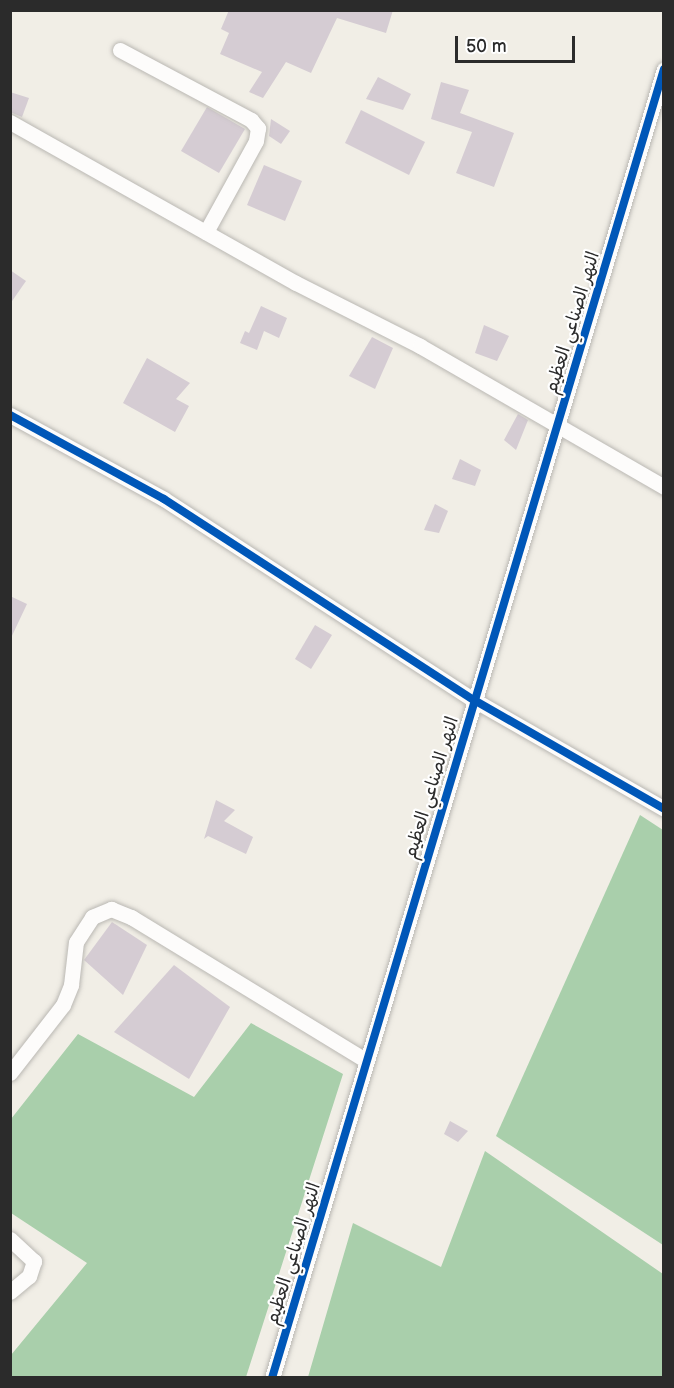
<!DOCTYPE html>
<meta charset="utf-8">
<style>
body{margin:0}
#map{position:relative;width:674px;height:1388px;overflow:hidden;background:#f1eee6;font-family:"Balsamiq Sans","Playpen Sans Arabic",sans-serif}
div>[style]{position:absolute}
.forest>*{inset:0;background:#a9cfab}
.building>*{inset:0;background:#d5ccd3}
.roads{filter:drop-shadow(0 0 2px #bab8b3) drop-shadow(0 0 2px #bab8b3)}
.minor>*{height:15px;margin:-7.5px;padding:0 7.5px;transform-origin:7.5px;border-radius:7.5px;background:#fdfcfb}
.cycleway>*{height:8px;margin:-4px;padding:0 4px;transform-origin:4px;border-radius:4px;background:#0057b8}
span{translate:-50% -50%;white-space:nowrap;text-align:center;line-height:1.15;-webkit-text-stroke:4.5px #fff;paint-order:stroke}
.street-label{font-size:18px;color:#2b2b2b}
.frame{position:absolute;inset:0;border:12px solid #2b2b2b;pointer-events:none}
.scale{position:absolute;left:455px;top:36px;width:120px;height:27px;box-sizing:border-box;border:3px solid #2b2b2b;border-top:0;padding-left:8px;font-size:18px;line-height:21px;white-space:nowrap;color:#2b2b2b;-webkit-text-stroke:4px #fff;paint-order:stroke}
</style>
<div id="map">
<div class="forest">
<i style="clip-path:polygon(640px 815px,663px 830px,663px 1245px,496px 1136px)"></i>
<i style="clip-path:polygon(251px 1023px,343px 1074px,246px 1377px,11px 1377px,11px 1355px,87px 1263px,11px 1213px,11px 1119px,78px 1034px,194px 1097px)"></i>
<i style="clip-path:polygon(485px 1151px,663px 1274px,663px 1377px,308px 1377px,353px 1223px,441px 1267px)"></i>
</div>
<div class="building">
<i style="clip-path:polygon(229px 10px,393px 10px,386px 33px,337px 18px,311px 73px,286px 62px,263px 98px,249px 92px,262px 72px,220px 54px,229px 33px,221px 29px)"></i>
<i style="clip-path:polygon(378px 77px,411px 94px,403px 110px,366px 99px)"></i>
<i style="clip-path:polygon(441px 82px,469px 90px,460px 113px,514px 133px,494px 187px,456px 173px,472px 132px,431px 119px)"></i>
<i style="clip-path:polygon(10px 92px,29px 98px,22px 117px,10px 112px)"></i>
<i style="clip-path:polygon(207px 107px,245px 129px,219px 173px,181px 151px)"></i>
<i style="clip-path:polygon(361px 110px,425px 142px,409px 175px,345px 143px)"></i>
<i style="clip-path:polygon(271px 119px,290px 131px,281px 144px,269px 136px)"></i>
<i style="clip-path:polygon(264px 165px,302px 181px,285px 221px,247px 205px)"></i>
<i style="clip-path:polygon(10px 270px,26px 281px,10px 304px)"></i>
<i style="clip-path:polygon(261px 306px,287px 318px,279px 338px,264px 331px,257px 350px,240px 343px,245px 331px,249px 333px)"></i>
<i style="clip-path:polygon(484px 325px,509px 336px,497px 361px,475px 353px)"></i>
<i style="clip-path:polygon(372px 337px,393px 348px,375px 389px,349px 376px)"></i>
<i style="clip-path:polygon(147px 358px,190px 383px,176px 399px,189px 406px,175px 432px,123px 403px)"></i>
<i style="clip-path:polygon(518px 414px,528px 420px,516px 450px,504px 440px)"></i>
<i style="clip-path:polygon(460px 459px,481px 470px,475px 486px,452px 479px)"></i>
<i style="clip-path:polygon(435px 504px,448px 511px,439px 533px,424px 530px)"></i>
<i style="clip-path:polygon(10px 596px,27px 604px,10px 640px)"></i>
<i style="clip-path:polygon(315px 625px,332px 635px,311px 669px,295px 659px)"></i>
<i style="clip-path:polygon(216px 800px,235px 810px,224px 821px,253px 837px,246px 854px,208px 836px,204px 839px)"></i>
<i style="clip-path:polygon(112px 922px,147px 945px,123px 995px,84px 960px)"></i>
<i style="clip-path:polygon(174px 965px,230px 1007px,189px 1079px,114px 1032px)"></i>
<i style="clip-path:polygon(450px 1121px,468px 1131px,458px 1142px,444px 1134px)"></i>
</div>
<div class="roads">
<div class="minor">
<i style="left:120px;top:50px;width:149px;rotate:28.1deg"></i>
<i style="left:251px;top:120px;width:11px;rotate:49deg"></i>
<i style="left:258px;top:128px;width:13px;rotate:99deg"></i>
<i style="left:256px;top:141px;width:104px;rotate:118.8deg"></i>
<i style="left:10px;top:122px;width:328px;rotate:29.4deg"></i>
<i style="left:296px;top:283px;width:139px;rotate:26.9deg"></i>
<i style="left:420px;top:346px;width:282px;rotate:30deg"></i>
<i style="left:10px;top:415px;width:175px;rotate:28.6deg"></i>
<i style="left:164px;top:499px;width:369px;rotate:33deg"></i>
<i style="left:474px;top:700px;width:219px;rotate:29.8deg"></i>
<i style="left:10px;top:1073px;width:86px;rotate:-52.1deg"></i>
<i style="left:63px;top:1005px;width:22px;rotate:-68deg"></i>
<i style="left:71px;top:985px;width:43px;rotate:-83.4deg"></i>
<i style="left:76px;top:942px;width:30px;rotate:-57deg"></i>
<i style="left:92px;top:917px;width:21px;rotate:-23deg"></i>
<i style="left:111px;top:909px;width:22px;rotate:22deg"></i>
<i style="left:131px;top:917px;width:276px;rotate:31.4deg"></i>
<i style="left:10px;top:1239px;width:33px;rotate:43deg"></i>
<i style="left:34px;top:1261px;width:16px;rotate:108deg"></i>
<i style="left:29px;top:1276px;width:25px;rotate:140deg"></i>
<i style="left:272px;top:1378px;width:1366px;rotate:-73.33deg"></i>
</div>
</div>
<div class="cycleway">
<i style="left:10px;top:415px;width:175px;rotate:28.6deg"></i>
<i style="left:164px;top:499px;width:369px;rotate:33deg"></i>
<i style="left:474px;top:700px;width:219px;rotate:29.8deg"></i>
<i style="left:272px;top:1378px;width:1366px;rotate:-73.33deg"></i>
</div>
<div class="street-label">
<span style="left:573px;top:323px;rotate:-73deg">النهر الصناعي العظيم</span>
<span style="left:432px;top:788px;rotate:-73deg">النهر الصناعي العظيم</span>
<span style="left:294px;top:1254px;rotate:-73deg">النهر الصناعي العظيم</span>
</div>
<div class="frame"></div>
<div class="scale">50 m</div>
</div>
